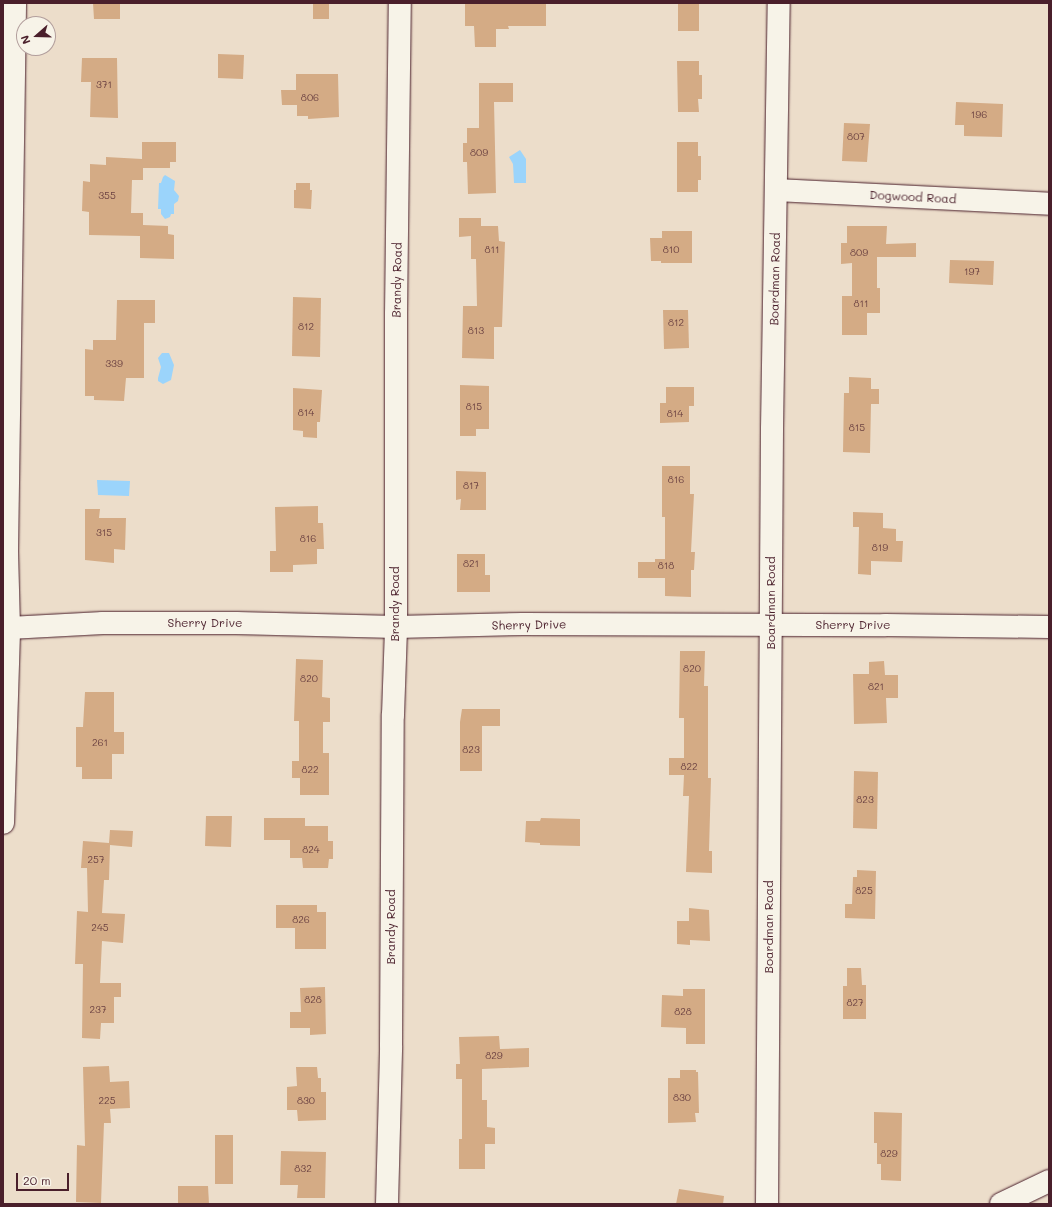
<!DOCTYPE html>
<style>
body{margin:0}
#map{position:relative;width:1052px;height:1207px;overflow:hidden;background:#ecddca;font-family:Mali,sans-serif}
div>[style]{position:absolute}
.water>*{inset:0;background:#9bd4fb}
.building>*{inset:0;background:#d4ab85}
.roads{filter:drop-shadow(0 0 1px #4a1f2b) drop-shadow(0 0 1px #4a1f2b)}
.minor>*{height:22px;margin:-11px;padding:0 11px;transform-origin:11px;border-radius:11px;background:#f7f3e8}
span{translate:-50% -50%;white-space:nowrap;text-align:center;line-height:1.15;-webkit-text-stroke:3px #f7f3e8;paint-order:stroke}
.number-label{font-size:10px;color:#6c4242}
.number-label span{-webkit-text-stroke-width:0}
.street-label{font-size:12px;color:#4a1f2b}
.frame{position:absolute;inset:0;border:4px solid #4a1f2b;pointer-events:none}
.north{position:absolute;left:16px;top:16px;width:40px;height:40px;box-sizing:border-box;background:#f7f3e8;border:1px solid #b29e9c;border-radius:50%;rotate:250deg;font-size:11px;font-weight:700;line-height:16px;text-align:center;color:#4a1f2b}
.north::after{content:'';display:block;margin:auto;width:14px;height:18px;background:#4a1f2b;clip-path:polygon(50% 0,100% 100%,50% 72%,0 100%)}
.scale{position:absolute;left:16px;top:1173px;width:53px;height:18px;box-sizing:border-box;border:2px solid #4a1f2b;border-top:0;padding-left:5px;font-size:12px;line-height:14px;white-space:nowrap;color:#4a1f2b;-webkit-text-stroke:3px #f7f3e8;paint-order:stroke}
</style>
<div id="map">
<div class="water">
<i style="clip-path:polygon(520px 150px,526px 159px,526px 183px,514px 183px,513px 164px,509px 157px)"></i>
<i style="clip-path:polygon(165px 175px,175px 181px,174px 190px,179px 196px,178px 201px,174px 204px,174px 214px,171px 214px,170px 217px,165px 219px,161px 214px,161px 209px,158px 209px,159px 183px,161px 183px,163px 177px)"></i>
<i style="clip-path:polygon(162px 353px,169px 353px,174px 365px,171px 380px,163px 384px,158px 381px,158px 378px,161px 367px,158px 358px)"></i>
<i style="clip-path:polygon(97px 480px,130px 481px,129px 496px,98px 495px)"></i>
</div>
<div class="building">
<i style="clip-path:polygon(93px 3px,120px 3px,120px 19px,94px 19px)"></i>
<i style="clip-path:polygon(313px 3px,329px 3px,329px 19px,313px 19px)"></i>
<i style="clip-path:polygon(465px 3px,546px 3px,546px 26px,508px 26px,509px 29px,496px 29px,496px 47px,475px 47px,474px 26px,465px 26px)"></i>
<i style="clip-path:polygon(678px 3px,699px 3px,699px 31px,678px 31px)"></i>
<i style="clip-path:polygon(218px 54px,244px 55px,243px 79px,218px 78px)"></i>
<i style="clip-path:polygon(82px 58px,117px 58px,118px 118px,90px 117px,91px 82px,81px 82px)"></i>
<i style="clip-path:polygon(677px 61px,699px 61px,699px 75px,702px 75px,702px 99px,698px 99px,699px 112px,678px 112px)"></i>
<i style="clip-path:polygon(296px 74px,338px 74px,339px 117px,308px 119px,308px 116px,297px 116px,297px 105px,282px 105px,281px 90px,296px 90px)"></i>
<i style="clip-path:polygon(479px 83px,513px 83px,513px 102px,494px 102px,496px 193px,468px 194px,467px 162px,463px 162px,463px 143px,467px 143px,467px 128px,479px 128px)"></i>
<i style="clip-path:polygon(956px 102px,1003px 104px,1002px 137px,964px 136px,964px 125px,955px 125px)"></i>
<i style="clip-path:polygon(844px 123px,870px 124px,867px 162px,842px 161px)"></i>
<i style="clip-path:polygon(142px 142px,176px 142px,176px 162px,170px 162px,170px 168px,143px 168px,143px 180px,132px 180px,131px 213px,143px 213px,143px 225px,168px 226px,168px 234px,174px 235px,174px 259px,140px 258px,140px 236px,89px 235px,89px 212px,82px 211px,83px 181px,90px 182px,90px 164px,106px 165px,106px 157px,142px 159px)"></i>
<i style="clip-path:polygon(677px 142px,698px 142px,698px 156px,701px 156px,701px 180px,698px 180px,698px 192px,677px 192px)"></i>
<i style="clip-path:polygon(296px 183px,310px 183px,310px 190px,312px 190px,311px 209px,294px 208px,294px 190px,296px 190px)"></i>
<i style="clip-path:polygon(459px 218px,481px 218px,481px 226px,498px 226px,499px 241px,505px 242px,502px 327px,494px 327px,494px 359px,462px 358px,463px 306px,477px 306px,476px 259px,471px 259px,471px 236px,459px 237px)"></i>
<i style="clip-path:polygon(847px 226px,887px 226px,886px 244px,916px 243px,916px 257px,877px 257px,877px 288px,880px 288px,880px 313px,867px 313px,867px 335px,842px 335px,842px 296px,852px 296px,852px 263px,841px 264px,841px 243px,847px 243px)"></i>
<i style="clip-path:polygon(662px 231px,692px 231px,692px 263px,661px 263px,661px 261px,651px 261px,650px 238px,662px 238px)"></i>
<i style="clip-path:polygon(950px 260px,994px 261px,993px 285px,949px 283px)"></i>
<i style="clip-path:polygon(293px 297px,321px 298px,320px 357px,292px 356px)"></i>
<i style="clip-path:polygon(117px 300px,155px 300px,155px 323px,144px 323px,144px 378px,126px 378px,124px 401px,94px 400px,94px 396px,85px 396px,85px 349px,93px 350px,93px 340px,116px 340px)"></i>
<i style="clip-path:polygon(663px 310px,688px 310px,689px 348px,664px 349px)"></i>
<i style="clip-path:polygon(849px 377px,871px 378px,871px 389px,879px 389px,879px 404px,871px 404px,870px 453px,843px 452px,844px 393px,849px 393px)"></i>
<i style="clip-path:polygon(460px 385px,489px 386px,489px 429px,476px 429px,476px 436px,460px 436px)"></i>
<i style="clip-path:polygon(666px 387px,694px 387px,694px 406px,689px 406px,689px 422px,660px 423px,660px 403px,666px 403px)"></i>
<i style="clip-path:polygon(293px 388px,322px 390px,320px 422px,317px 422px,317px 438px,303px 437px,303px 431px,293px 430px)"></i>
<i style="clip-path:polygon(662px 466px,690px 466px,690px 494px,694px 494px,691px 552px,695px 552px,694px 570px,691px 570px,691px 597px,665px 596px,665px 578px,638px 578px,638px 562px,655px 562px,655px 559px,665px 559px,665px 517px,662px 517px)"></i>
<i style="clip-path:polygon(456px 471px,486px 472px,486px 510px,460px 510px,461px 499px,456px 500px)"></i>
<i style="clip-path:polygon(318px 506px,318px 523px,323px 523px,324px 549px,317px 549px,317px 564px,293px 565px,293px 572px,270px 572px,270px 551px,276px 551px,275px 507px)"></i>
<i style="clip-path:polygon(85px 509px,100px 509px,99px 518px,126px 518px,125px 550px,114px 549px,114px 563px,85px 560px)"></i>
<i style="clip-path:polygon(853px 512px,883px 513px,883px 528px,896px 529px,896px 541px,903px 541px,902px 562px,871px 561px,871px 575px,858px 574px,859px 527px,853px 527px)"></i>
<i style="clip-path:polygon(457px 554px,485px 554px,485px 575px,490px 575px,490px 592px,457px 592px)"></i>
<i style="clip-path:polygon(680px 651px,705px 651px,704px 686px,708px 686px,708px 778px,711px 778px,709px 851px,712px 851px,712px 873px,686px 872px,689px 796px,683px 796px,684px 775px,669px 775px,669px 758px,684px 758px,684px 718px,679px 718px)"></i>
<i style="clip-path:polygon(296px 659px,323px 660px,322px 697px,330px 698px,330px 722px,323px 722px,323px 753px,329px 753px,329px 795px,300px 795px,300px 778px,292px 778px,292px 761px,299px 761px,299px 721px,294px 721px)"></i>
<i style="clip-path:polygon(884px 661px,885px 675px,898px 675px,898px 698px,886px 698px,887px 723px,854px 724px,853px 674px,869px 674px,869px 662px)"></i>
<i style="clip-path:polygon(85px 692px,114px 692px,114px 732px,124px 732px,124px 754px,112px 754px,112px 779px,82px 779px,82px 767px,76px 767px,76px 727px,83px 727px)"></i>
<i style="clip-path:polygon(462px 709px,500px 709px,500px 726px,482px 726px,482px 771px,460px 771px,460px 722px)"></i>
<i style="clip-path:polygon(854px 771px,878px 772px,877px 829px,853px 828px)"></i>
<i style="clip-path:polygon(206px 816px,232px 816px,231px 847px,205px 846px)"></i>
<i style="clip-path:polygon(264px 818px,305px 818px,305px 826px,328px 826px,328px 841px,333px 841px,333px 859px,329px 859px,328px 868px,303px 868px,302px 858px,290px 858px,290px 840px,264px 840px)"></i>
<i style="clip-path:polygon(541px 818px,580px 819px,580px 846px,540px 845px,540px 843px,525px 842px,526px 821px,540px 821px)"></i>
<i style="clip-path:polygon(110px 830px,133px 831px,132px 847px,110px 845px,109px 880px,104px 880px,102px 913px,125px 914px,123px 943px,102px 941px,100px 983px,121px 983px,121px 997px,114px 997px,114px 1023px,101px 1023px,100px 1039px,82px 1038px,83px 964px,75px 964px,77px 911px,88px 912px,87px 868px,81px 868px,83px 841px,109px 843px)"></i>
<i style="clip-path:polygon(857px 870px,876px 871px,875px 919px,845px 918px,845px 904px,852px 904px,853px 877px,857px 877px)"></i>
<i style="clip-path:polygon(276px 905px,317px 905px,317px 912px,326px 912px,326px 949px,295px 949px,295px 928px,276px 928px)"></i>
<i style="clip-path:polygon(689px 908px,709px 910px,710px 941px,690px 940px,690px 945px,677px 944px,677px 921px,689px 921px)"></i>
<i style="clip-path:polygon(847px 968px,861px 968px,862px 985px,866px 985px,866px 1019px,843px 1019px,843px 986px,847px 986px)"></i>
<i style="clip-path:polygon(325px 987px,326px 1034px,310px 1035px,310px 1028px,290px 1028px,290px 1012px,301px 1012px,300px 988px)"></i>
<i style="clip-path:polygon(683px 989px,705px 989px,705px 1044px,686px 1044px,686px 1028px,661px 1027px,662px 995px,683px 996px)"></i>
<i style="clip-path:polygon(499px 1036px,500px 1049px,529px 1048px,529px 1067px,482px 1069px,482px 1100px,487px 1100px,487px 1127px,495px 1128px,495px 1144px,485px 1144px,485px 1169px,459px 1169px,459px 1139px,462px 1139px,462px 1079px,456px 1079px,456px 1064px,460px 1064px,459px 1037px)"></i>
<i style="clip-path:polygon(109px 1066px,110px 1082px,129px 1081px,130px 1108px,110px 1109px,111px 1123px,104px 1123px,101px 1203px,76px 1202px,77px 1145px,85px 1146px,83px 1067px)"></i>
<i style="clip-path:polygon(296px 1067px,317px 1067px,318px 1078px,321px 1078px,321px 1092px,326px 1092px,326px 1120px,298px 1121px,297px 1110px,287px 1110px,287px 1087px,297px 1086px)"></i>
<i style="clip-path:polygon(680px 1070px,696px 1070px,696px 1072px,698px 1072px,699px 1113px,695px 1113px,696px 1122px,668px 1123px,668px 1078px,680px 1078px)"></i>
<i style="clip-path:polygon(874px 1112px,902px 1113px,901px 1181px,881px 1180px,881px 1164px,877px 1164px,877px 1143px,874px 1143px)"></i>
<i style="clip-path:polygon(215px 1135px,233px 1135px,233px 1184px,215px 1184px)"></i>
<i style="clip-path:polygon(281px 1151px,326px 1152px,325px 1198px,297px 1198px,298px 1185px,280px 1185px)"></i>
<i style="clip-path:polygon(178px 1186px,208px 1186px,209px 1204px,178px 1204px)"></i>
<i style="clip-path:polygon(679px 1189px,724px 1196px,723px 1204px,676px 1204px)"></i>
</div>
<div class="roads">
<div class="minor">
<i style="left:777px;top:190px;width:272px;rotate:2.9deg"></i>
<i style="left:9px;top:628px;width:94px;rotate:-3deg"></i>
<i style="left:103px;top:623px;width:133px"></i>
<i style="left:236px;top:623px;width:160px;rotate:1.4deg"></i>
<i style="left:396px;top:627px;width:127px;rotate:-1.4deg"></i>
<i style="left:523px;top:624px;width:362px;rotate:0.2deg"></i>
<i style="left:885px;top:625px;width:164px;rotate:0.7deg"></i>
<i style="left:3px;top:823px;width:195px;rotate:-88.2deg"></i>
<i style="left:9px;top:628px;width:77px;rotate:-91.5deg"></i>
<i style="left:7px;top:551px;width:548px;rotate:-89.16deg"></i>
<i style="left:387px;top:1204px;width:158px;rotate:-88.5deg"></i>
<i style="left:391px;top:1046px;width:331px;rotate:-89.7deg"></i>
<i style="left:393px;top:715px;width:88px;rotate:-88deg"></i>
<i style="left:396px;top:627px;width:313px;rotate:-90deg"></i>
<i style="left:396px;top:314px;width:311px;rotate:-89.3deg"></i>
<i style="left:767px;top:1204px;width:775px;rotate:-89.63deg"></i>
<i style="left:772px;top:429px;width:426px;rotate:-89.1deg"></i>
<i style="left:1001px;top:1204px;width:53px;rotate:-25.6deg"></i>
</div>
</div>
<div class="number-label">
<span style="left:104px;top:85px">371</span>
<span style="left:310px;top:98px">806</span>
<span style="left:979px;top:115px">196</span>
<span style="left:856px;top:137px">807</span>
<span style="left:479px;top:153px">809</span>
<span style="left:107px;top:196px">355</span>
<span style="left:492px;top:250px">811</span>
<span style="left:671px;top:250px">810</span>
<span style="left:859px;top:253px">809</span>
<span style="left:972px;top:272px">197</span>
<span style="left:861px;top:304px">811</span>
<span style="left:676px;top:323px">812</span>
<span style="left:306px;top:327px">812</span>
<span style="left:476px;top:331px">813</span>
<span style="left:114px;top:364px">339</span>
<span style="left:474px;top:407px">815</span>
<span style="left:306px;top:413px">814</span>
<span style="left:675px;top:414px">814</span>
<span style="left:857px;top:428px">815</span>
<span style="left:676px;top:480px">816</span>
<span style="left:471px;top:486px">817</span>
<span style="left:104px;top:533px">315</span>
<span style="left:308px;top:539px">816</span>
<span style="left:880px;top:548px">819</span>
<span style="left:471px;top:564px">821</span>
<span style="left:666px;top:566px">818</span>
<span style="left:692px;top:669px">820</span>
<span style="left:309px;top:679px">820</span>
<span style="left:876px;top:687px">821</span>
<span style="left:100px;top:743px">261</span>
<span style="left:471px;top:750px">823</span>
<span style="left:689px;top:767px">822</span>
<span style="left:310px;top:770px">822</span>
<span style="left:865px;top:800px">823</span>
<span style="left:311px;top:850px">824</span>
<span style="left:96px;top:860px">257</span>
<span style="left:864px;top:891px">825</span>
<span style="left:301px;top:920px">826</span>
<span style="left:100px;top:928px">245</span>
<span style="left:313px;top:1000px">828</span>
<span style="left:855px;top:1003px">827</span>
<span style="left:98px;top:1010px">237</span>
<span style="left:683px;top:1012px">828</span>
<span style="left:494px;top:1056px">829</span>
<span style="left:682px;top:1098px">830</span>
<span style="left:107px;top:1101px">225</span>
<span style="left:306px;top:1101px">830</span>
<span style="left:889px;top:1154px">829</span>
<span style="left:303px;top:1169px">832</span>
</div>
<div class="street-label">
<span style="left:913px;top:197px;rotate:3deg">Dogwood Road</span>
<span style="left:775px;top:279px;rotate:-89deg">Boardman Road</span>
<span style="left:397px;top:280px;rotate:-89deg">Brandy Road</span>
<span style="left:771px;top:603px;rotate:-90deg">Boardman Road</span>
<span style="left:395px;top:604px;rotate:-90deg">Brandy Road</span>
<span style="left:205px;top:623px">Sherry Drive</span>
<span style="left:529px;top:625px;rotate:-1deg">Sherry Drive</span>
<span style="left:853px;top:625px">Sherry Drive</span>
<span style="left:391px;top:927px;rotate:-90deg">Brandy Road</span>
<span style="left:769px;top:927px;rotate:-90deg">Boardman Road</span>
</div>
<div class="frame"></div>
<div class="north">N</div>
<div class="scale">20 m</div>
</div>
